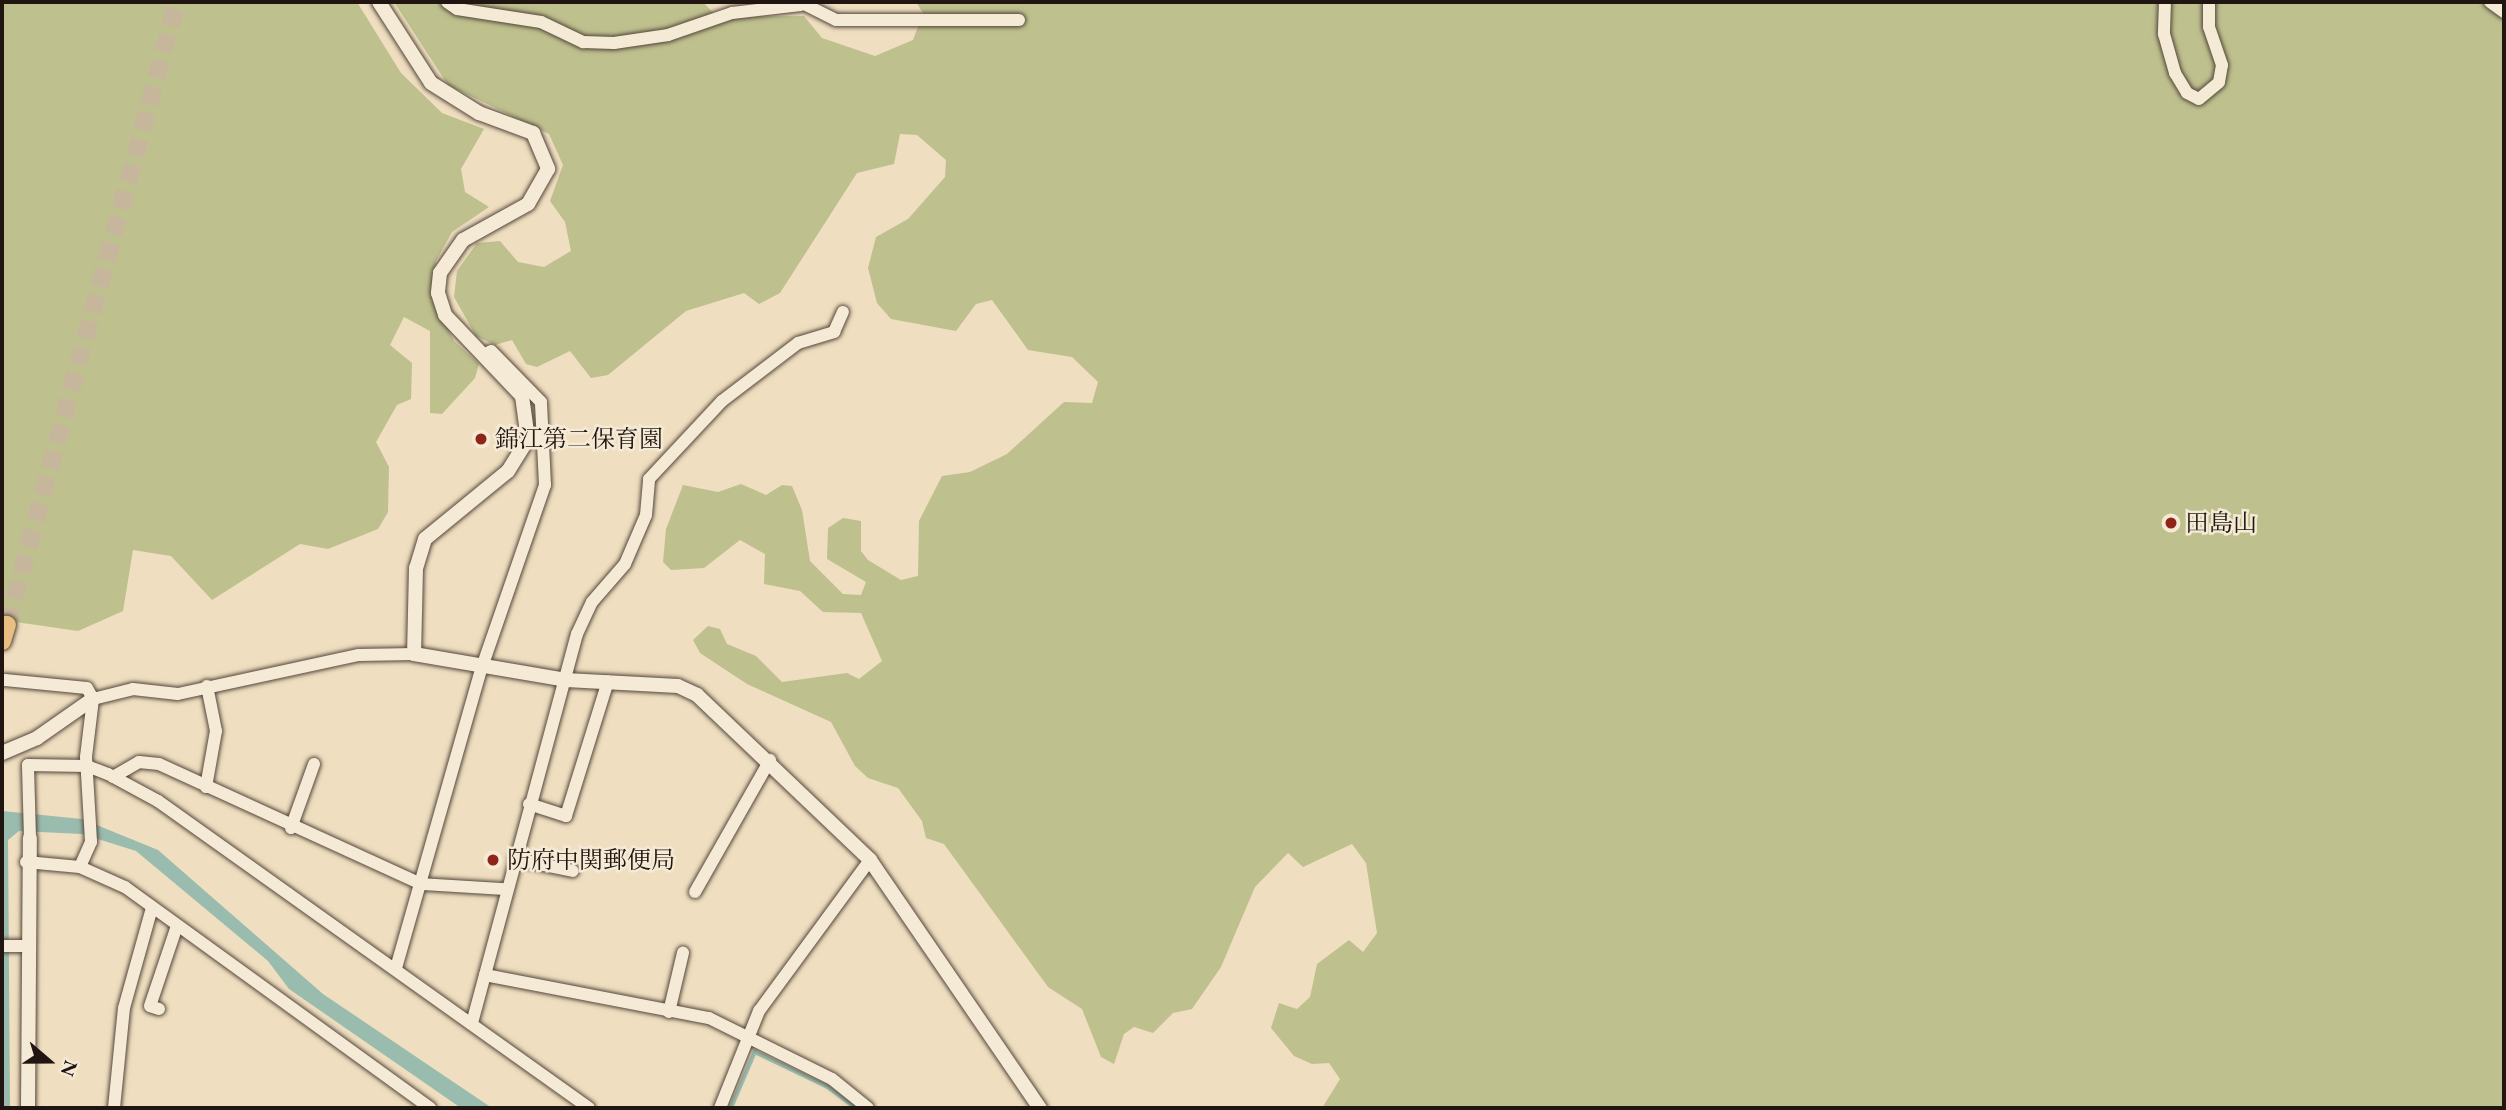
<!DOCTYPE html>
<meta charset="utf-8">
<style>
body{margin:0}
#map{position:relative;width:2506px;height:1110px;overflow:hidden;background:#efdebf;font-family:"EB Garamond","Noto Serif JP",serif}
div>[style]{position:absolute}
.green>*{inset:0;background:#bec08e}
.water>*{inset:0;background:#9abcae}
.stream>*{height:3.5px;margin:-1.75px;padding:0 1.75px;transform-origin:1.75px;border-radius:1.75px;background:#9abcae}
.primary-tunnel>*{height:18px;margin-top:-9px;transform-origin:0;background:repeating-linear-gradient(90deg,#c6b69c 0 18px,transparent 0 27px)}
.roads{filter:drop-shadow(0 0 2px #54473c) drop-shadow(0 0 2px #54473c)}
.minor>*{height:12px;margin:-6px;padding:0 6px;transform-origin:6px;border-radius:6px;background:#f5ead5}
.tertiary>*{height:14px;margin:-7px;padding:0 7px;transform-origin:7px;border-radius:7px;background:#f5ead5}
.primary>*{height:18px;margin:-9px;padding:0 9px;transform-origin:9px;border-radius:9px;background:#e8bf80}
.dots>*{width:19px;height:19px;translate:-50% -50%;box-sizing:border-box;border:4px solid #f5ead5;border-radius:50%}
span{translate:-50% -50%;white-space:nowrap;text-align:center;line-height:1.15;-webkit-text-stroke:5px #f5ead5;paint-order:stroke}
.poi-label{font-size:24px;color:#201510}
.left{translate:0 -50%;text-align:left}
.frame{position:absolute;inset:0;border:4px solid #201510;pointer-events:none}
.north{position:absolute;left:14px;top:1026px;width:70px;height:70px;-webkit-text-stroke:5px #f5ead5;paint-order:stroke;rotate:110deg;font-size:19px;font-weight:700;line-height:28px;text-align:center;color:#201510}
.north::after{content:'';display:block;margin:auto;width:24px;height:32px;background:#201510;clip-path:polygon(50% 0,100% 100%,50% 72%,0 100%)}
</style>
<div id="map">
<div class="green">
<i style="clip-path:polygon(2px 2px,357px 2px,401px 73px,442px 113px,484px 129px,461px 169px,465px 192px,489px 207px,452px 232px,436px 261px,432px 296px,454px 341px,479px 364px,475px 378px,442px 414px,430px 413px,430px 331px,404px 317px,390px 345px,412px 363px,411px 399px,397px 405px,376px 442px,389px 467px,388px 512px,378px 529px,328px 549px,300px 544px,212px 600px,171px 556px,133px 550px,123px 611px,78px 631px,2px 620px)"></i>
<i style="clip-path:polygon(394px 2px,703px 2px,717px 17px,804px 16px,822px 38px,875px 56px,913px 40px,923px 13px,916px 2px,2504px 2px,2504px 1108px,1322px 1108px,1340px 1079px,1329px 1063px,1312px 1064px,1294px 1056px,1271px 1028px,1279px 1003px,1297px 1009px,1310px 997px,1317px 964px,1349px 940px,1363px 952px,1377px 933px,1366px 863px,1352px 844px,1303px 867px,1288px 853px,1255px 887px,1221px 967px,1192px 1009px,1173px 1013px,1153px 1033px,1134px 1027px,1124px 1034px,1114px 1064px,1101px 1057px,1082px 1009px,1048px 987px,944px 844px,926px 838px,922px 821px,898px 788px,868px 778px,855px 766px,831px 722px,747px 684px,700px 653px,693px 640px,708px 626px,720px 629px,727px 644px,756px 656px,782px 682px,847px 673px,859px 679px,882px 661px,861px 613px,823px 612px,800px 591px,764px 584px,765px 554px,740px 540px,704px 568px,671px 570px,663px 562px,666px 529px,683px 485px,718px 492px,741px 484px,766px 495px,782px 485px,792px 486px,802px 510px,810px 561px,843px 594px,861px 595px,866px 582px,827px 559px,828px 528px,843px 518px,861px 521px,861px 551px,868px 560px,901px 580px,918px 576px,919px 521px,942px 476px,970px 472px,1007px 454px,1064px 402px,1092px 403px,1098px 382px,1072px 357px,1028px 350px,992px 300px,976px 304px,956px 331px,891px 319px,877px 303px,868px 268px,876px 237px,908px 219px,945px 177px,946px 160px,917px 135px,900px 134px,894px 164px,857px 173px,780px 293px,759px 304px,744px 293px,686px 311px,608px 375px,591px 378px,570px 351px,537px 367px,526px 364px,512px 340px,495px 345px,476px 336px,454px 297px,457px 271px,477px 243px,500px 241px,518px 262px,544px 267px,571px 251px,565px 222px,550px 201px,563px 165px,549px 134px,448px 85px)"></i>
</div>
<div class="water">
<i style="clip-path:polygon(2px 811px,82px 819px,158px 850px,323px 994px,492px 1108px,461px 1108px,289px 989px,268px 961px,136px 851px,82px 834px,19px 831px,8px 840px,10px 1108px,2px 1108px)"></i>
</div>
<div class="stream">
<i style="left:731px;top:1108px;width:61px;rotate:-66.8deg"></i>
<i style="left:755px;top:1052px;width:81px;rotate:25.6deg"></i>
<i style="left:828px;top:1087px;width:35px;rotate:37deg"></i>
</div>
<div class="primary-tunnel">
<i style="left:7px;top:625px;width:646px;rotate:-74.74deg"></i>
</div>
<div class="roads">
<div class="minor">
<i style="left:447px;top:2px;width:12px;rotate:35deg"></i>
<i style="left:457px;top:9px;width:85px;rotate:8.8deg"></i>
<i style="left:541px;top:22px;width:47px;rotate:25.5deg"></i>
<i style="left:583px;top:42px;width:31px;rotate:2deg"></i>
<i style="left:614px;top:43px;width:55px;rotate:-8.4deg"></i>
<i style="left:668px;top:35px;width:68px;rotate:-19deg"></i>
<i style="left:732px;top:13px;width:69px;rotate:-6.6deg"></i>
<i style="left:800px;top:2px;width:40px;rotate:26.6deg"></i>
<i style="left:836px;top:20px;width:183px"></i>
<i style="left:2165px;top:2px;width:32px;rotate:92deg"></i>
<i style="left:2164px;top:34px;width:41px;rotate:74.2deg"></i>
<i style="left:2175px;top:73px;width:23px;rotate:59deg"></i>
<i style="left:2187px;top:93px;width:13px;rotate:27deg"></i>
<i style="left:2199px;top:99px;width:26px;rotate:-40deg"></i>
<i style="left:2219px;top:82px;width:17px;rotate:-80deg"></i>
<i style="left:2222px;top:65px;width:40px;rotate:-108.9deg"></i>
<i style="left:2209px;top:27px;width:25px;rotate:-90deg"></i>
<i style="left:2490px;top:2px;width:17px;rotate:36deg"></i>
<i style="left:5px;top:680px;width:82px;rotate:5.6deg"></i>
<i style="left:87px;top:688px;width:13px;rotate:61deg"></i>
<i style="left:93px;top:699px;width:58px;rotate:96.9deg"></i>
<i style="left:86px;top:757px;width:85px;rotate:86.6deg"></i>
<i style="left:91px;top:842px;width:27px;rotate:114deg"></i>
<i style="left:93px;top:699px;width:41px;rotate:-14deg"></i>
<i style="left:133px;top:689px;width:45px;rotate:6.3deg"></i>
<i style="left:178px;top:694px;width:185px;rotate:-12.2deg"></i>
<i style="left:359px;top:655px;width:55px;rotate:-1deg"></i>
<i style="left:113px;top:777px;width:30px;rotate:-30deg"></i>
<i style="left:139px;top:762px;width:20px;rotate:6deg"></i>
<i style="left:159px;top:764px;width:288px;rotate:24.6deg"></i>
<i style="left:421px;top:884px;width:82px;rotate:3.5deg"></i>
<i style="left:206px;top:787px;width:57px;rotate:-79.9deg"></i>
<i style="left:216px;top:731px;width:46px;rotate:-101.3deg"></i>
<i style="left:529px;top:804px;width:39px;rotate:18deg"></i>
<i style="left:566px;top:816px;width:141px;rotate:-72.7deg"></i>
<i style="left:291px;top:828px;width:68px;rotate:-70.2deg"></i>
<i style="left:30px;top:838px;width:73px;rotate:-91.6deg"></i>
<i style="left:28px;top:765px;width:59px;rotate:1deg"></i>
<i style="left:87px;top:766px;width:22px;rotate:21deg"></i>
<i style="left:108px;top:774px;width:57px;rotate:28.4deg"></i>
<i style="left:158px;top:801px;width:529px;rotate:35.46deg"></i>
<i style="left:515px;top:859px;width:59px;rotate:11.7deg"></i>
<i style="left:26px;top:862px;width:54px;rotate:5.3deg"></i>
<i style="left:80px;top:867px;width:49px;rotate:24deg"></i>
<i style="left:125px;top:887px;width:377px;rotate:35.9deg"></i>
<i style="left:695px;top:892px;width:152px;rotate:-60.4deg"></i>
<i style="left:2px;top:946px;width:24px"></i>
<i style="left:396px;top:968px;width:313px;rotate:-74.1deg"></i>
<i style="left:482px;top:667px;width:193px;rotate:-70.9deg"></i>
<i style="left:545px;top:485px;width:83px;rotate:-92.8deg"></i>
<i style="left:541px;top:402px;width:71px;rotate:-134.4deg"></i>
<i style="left:491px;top:351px;width:9px;rotate:153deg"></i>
<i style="left:485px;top:975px;width:228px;rotate:10.9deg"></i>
<i style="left:709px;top:1018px;width:137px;rotate:26.4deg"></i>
<i style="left:832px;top:1079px;width:46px;rotate:38.9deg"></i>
<i style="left:159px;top:1009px;width:9px;rotate:-162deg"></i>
<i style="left:150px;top:1006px;width:84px;rotate:-71.4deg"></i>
<i style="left:669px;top:1012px;width:61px;rotate:-76.7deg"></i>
<i style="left:472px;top:1023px;width:403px;rotate:-74.9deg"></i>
<i style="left:577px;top:634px;width:35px;rotate:-65deg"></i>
<i style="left:592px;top:602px;width:50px;rotate:-49deg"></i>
<i style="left:625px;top:564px;width:53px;rotate:-66.8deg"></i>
<i style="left:646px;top:515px;width:36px;rotate:-85deg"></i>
<i style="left:649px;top:479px;width:107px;rotate:-46.9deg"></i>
<i style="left:722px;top:401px;width:96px;rotate:-37.3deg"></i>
<i style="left:798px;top:343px;width:38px;rotate:-17deg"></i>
<i style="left:834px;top:332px;width:22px;rotate:-66deg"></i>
<i style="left:114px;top:1108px;width:100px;rotate:-84.3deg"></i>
<i style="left:124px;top:1008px;width:104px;rotate:-74.4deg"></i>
<i style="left:720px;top:1108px;width:105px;rotate:-68.1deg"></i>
<i style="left:759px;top:1011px;width:187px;rotate:-53.7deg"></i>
</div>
<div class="tertiary">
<i style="left:379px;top:2px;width:96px;rotate:57.3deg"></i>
<i style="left:431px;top:83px;width:57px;rotate:32deg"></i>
<i style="left:479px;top:113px;width:58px;rotate:20.3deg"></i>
<i style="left:533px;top:133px;width:39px;rotate:67deg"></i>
<i style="left:548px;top:169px;width:40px;rotate:119.7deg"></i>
<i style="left:528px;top:204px;width:74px;rotate:151deg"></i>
<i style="left:463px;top:240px;width:40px;rotate:124.9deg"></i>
<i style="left:440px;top:273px;width:20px;rotate:96deg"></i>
<i style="left:438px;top:293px;width:23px;rotate:72deg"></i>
<i style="left:445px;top:315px;width:112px;rotate:46.5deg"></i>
<i style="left:522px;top:396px;width:43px;rotate:82.1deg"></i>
<i style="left:528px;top:439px;width:38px;rotate:122deg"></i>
<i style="left:508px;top:471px;width:107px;rotate:140.7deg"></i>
<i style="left:425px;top:539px;width:30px;rotate:107deg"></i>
<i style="left:416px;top:568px;width:86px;rotate:91.3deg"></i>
<i style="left:414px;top:654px;width:154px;rotate:9.7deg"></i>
<i style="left:566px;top:680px;width:112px;rotate:3.1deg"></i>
<i style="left:678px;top:686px;width:21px;rotate:25deg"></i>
<i style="left:697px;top:695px;width:239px;rotate:43.6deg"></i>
<i style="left:870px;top:860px;width:301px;rotate:55.6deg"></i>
<i style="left:2px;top:753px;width:38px;rotate:-23deg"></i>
<i style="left:37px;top:738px;width:68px;rotate:-34.9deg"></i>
<i style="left:28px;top:1108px;width:270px;rotate:-89.6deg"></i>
</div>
<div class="primary">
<i style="left:2px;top:641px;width:17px;rotate:-73deg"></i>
</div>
</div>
<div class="dots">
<i style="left:481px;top:439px;background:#8f2418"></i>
<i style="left:2171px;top:523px;background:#8f2418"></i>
<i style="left:493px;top:860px;background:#8f2418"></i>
</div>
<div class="poi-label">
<span class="left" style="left:495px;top:439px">錦江第二保育園</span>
<span class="left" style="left:2185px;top:523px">田島山</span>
<span class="left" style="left:507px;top:860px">防府中関郵便局</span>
</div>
<div class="frame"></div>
<div class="north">N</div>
</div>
